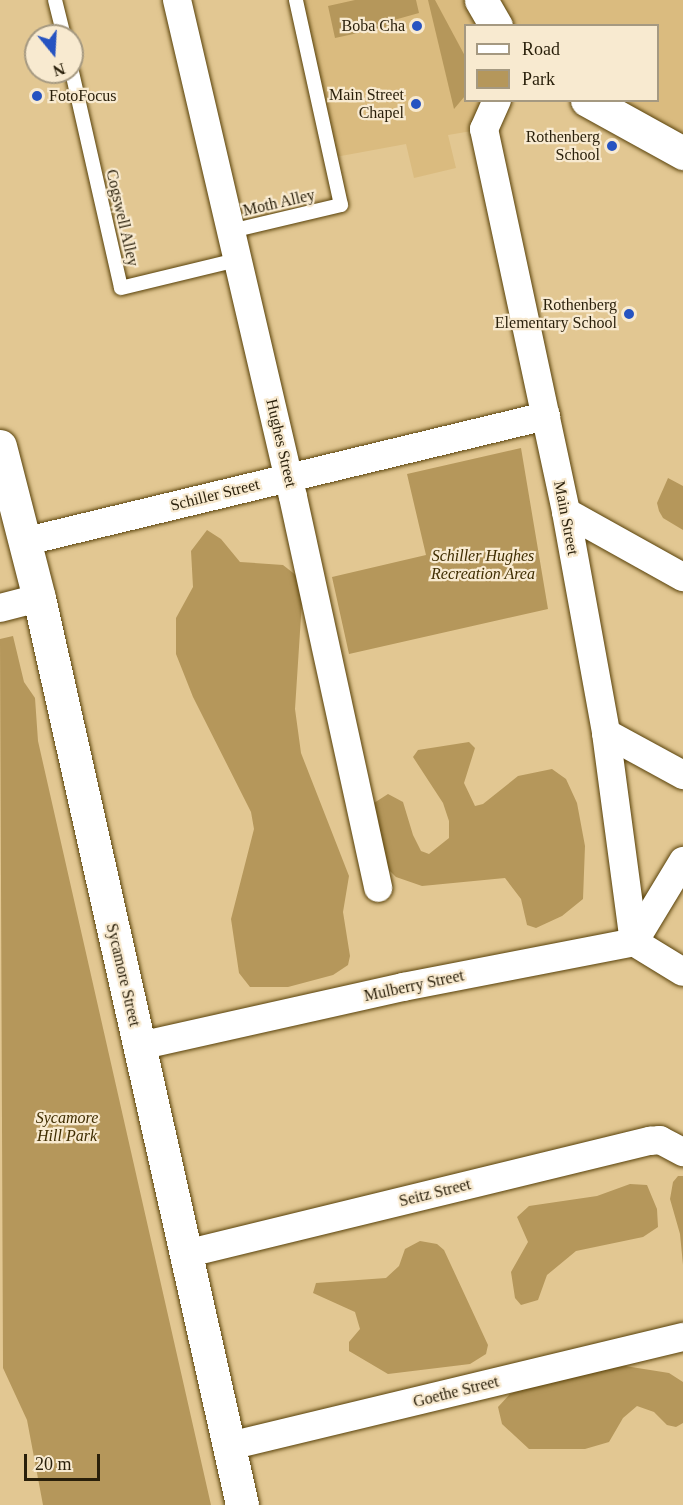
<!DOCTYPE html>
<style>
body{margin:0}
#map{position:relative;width:683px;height:1505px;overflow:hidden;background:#e2c792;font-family:Georgia,serif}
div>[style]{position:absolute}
.built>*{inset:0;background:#dabb7f}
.green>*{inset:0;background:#b5975b}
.roads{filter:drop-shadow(0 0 2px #584109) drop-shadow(0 0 2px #584109)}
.service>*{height:14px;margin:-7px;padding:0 7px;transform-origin:7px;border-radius:7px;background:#fff}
.minor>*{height:28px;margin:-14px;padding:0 14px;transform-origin:14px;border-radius:14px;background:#fff}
.tertiary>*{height:33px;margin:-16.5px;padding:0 16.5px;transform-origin:16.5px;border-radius:16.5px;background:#fff}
.secondary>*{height:33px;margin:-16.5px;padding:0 16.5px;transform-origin:16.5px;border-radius:16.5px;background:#fff}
.dots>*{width:16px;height:16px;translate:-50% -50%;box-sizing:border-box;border:3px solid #f8ead0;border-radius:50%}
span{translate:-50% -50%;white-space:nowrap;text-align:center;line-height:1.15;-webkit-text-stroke:4.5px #f8ead0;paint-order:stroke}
.poi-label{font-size:16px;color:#291f0a}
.right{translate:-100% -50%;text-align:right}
.left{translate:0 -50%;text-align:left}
.street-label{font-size:16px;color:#291f0a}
.park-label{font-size:16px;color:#3f2d00;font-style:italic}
.legend{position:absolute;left:464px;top:24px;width:195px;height:78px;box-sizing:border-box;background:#f8ead0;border:2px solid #a59981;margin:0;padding:8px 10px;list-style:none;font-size:18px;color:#291f0a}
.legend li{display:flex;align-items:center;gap:12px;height:30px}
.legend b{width:30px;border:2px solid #a59981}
.north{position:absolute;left:24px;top:24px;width:60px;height:60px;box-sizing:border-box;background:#f8ead0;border:2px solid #a59981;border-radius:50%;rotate:162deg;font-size:16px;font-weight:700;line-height:24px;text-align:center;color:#291f0a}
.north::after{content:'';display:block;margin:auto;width:21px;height:27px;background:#2653c1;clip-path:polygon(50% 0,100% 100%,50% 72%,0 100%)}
.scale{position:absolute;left:24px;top:1454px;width:76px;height:27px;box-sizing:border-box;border:3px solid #291f0a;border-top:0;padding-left:8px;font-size:18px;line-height:21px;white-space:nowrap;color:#291f0a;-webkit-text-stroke:4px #f8ead0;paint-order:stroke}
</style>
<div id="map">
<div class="built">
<i style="clip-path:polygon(296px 0,683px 0,683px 143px,587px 101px,658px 100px,658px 26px,466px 26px,466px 100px,496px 101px,484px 129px,448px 135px,456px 168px,414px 178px,406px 144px,330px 158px)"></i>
</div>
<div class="green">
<i style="clip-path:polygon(355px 0,416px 0,419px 13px,394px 20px,395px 25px,335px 38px,328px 6px)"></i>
<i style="clip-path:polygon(428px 0,435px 0,465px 56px,465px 96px,454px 109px)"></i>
<i style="clip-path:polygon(521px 448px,548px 609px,349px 654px,332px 577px,426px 555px,407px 474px)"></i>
<i style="clip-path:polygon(668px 478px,683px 486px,683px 530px,663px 518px,659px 511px,657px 503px)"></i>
<i style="clip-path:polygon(207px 530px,221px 539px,240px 562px,283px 565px,297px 576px,302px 601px,295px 709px,301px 753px,349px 876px,343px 912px,350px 956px,348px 965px,333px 975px,288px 987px,250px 987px,239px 973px,231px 919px,254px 829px,251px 812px,193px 697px,176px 654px,176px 618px,193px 587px,191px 551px)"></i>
<i style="clip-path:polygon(13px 636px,24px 682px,35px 698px,38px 741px,211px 1505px,43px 1505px,27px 1420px,3px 1368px,0 639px)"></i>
<i style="clip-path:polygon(469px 742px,475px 748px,464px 783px,475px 806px,483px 804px,518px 776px,552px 769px,566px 779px,577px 803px,585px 846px,583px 899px,562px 916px,536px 928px,527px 925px,521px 899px,505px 878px,422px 886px,396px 877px,383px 864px,374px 803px,388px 794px,403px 802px,413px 835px,421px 851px,429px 854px,449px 838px,449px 821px,443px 803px,413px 757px,418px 750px)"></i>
<i style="clip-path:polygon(678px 1176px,683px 1176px,683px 1265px,680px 1234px,670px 1199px,673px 1182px)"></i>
<i style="clip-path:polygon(630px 1184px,647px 1185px,657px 1209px,658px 1227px,643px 1237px,576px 1251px,547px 1275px,538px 1300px,521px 1305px,515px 1298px,511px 1272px,528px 1242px,517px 1217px,529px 1206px,597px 1196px)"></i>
<i style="clip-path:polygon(420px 1241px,437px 1244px,444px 1250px,488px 1345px,486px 1354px,470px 1364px,388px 1374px,349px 1351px,349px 1342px,360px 1329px,355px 1312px,313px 1293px,316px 1283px,386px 1278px,399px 1266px,405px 1249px)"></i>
<i style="clip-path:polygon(625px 1366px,669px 1373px,683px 1382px,683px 1423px,676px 1427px,667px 1425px,654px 1412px,637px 1406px,623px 1418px,609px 1442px,585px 1449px,529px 1449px,502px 1424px,498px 1407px,510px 1394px,574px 1371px)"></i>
</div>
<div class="roads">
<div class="service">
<i style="left:55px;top:0;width:37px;rotate:76deg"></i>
<i style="left:72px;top:72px;width:221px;rotate:77.2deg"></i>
<i style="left:121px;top:288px;width:119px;rotate:-13.6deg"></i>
<i style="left:231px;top:231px;width:113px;rotate:-13.3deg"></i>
<i style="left:341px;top:205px;width:210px;rotate:-102.4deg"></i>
</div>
<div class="minor">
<i style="left:177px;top:0;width:510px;rotate:76.86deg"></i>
<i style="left:293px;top:497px;width:400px;rotate:77.7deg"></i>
<i style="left:497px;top:100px;width:32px;rotate:114deg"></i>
<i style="left:484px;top:129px;width:392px;rotate:77.9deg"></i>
<i style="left:566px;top:512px;width:225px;rotate:79.7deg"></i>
<i style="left:606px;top:733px;width:211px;rotate:82.4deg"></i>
<i style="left:566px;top:512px;width:134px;rotate:29.1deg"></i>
<i style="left:23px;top:542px;width:538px;rotate:-13.55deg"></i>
<i style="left:0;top:608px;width:40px;rotate:-14.4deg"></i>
<i style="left:606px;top:733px;width:88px;rotate:28.6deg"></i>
<i style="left:634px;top:942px;width:95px;rotate:-58.8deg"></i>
<i style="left:139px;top:1046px;width:271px;rotate:-12.6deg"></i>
<i style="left:403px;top:987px;width:235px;rotate:-11deg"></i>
<i style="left:634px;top:942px;width:57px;rotate:31.5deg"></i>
<i style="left:185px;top:1254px;width:479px;rotate:-13.7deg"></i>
<i style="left:650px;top:1141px;width:10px;rotate:-6deg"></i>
<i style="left:660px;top:1140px;width:26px;rotate:28deg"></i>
<i style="left:229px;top:1446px;width:467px;rotate:-13.5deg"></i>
</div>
<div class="tertiary">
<i style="left:481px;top:0;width:30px;rotate:60deg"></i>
<i style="left:587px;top:100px;width:110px;rotate:28.9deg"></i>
</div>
<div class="secondary">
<i style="left:0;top:446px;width:157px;rotate:75.6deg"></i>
<i style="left:39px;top:598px;width:929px;rotate:77.38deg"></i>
</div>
</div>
<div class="dots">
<i style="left:417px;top:26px;background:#2653c1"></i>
<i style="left:37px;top:96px;background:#2653c1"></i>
<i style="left:416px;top:104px;background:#2653c1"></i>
<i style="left:612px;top:146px;background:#2653c1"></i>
<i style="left:629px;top:314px;background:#2653c1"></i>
</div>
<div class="poi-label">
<span class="right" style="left:405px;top:26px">Boba Cha</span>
<span class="right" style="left:404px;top:104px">Main Street<br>Chapel</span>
<span class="left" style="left:49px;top:96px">FotoFocus</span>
<span class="right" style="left:600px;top:146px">Rothenberg<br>School</span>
<span class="right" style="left:617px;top:314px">Rothenberg<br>Elementary School</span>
</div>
<div class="street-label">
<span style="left:279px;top:203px;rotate:-13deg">Moth Alley</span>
<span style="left:122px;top:218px;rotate:77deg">Cogswell Alley</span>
<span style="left:281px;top:443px;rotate:77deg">Hughes Street</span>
<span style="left:215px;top:495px;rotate:-14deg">Schiller Street</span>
<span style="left:566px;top:518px;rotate:79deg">Main Street</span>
<span style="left:123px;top:975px;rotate:77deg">Sycamore Street</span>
<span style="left:414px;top:986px;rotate:-12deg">Mulberry Street</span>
<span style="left:435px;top:1193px;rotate:-14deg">Seitz Street</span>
<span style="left:456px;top:1392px;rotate:-14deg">Goethe Street</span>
</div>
<div class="park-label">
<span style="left:483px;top:565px">Schiller Hughes<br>Recreation Area</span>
<span style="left:67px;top:1127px">Sycamore<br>Hill Park</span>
</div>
<ul class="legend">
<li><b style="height:8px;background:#fff"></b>Road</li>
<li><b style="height:16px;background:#b5975b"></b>Park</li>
</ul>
<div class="north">N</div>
<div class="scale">20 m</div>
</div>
